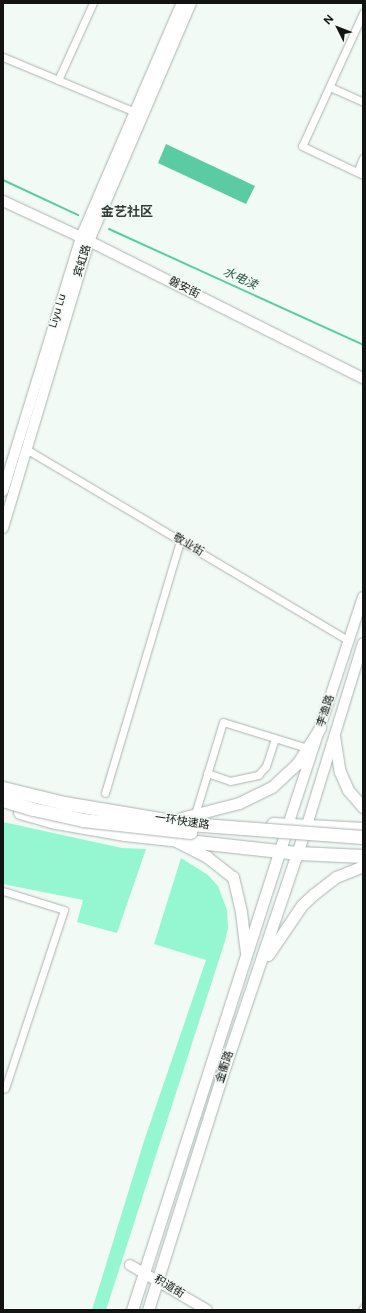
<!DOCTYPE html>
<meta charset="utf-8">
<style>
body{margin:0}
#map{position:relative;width:366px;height:1313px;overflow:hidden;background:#f2faf6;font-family:Figtree,"Noto Sans SC",sans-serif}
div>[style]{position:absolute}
.green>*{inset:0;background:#94f7d1}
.water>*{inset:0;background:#5bcba4}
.stream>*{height:2px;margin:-1px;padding:0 1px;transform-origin:1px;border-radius:1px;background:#5bcba4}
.roads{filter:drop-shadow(0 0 1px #abb3af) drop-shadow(0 0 1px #abb3af)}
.street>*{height:7px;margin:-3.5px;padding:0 3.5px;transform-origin:3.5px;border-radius:3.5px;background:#fff}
.secondary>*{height:10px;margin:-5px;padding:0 5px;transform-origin:5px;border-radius:5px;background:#fff}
.primary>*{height:11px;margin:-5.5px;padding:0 5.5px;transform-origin:5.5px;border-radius:5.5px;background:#fff}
.highway>*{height:13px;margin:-6.5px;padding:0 6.5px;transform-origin:6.5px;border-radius:6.5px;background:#fff}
.bridges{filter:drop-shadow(0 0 1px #abb3af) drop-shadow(0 0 1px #abb3af)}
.highway-bridge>*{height:13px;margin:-6.5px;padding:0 6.5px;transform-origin:6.5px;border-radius:6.5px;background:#fff}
span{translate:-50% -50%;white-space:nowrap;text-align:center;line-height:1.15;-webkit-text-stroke:3px #f2faf6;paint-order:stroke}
.street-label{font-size:11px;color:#121413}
.water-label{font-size:12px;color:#255443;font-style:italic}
.quarter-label{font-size:13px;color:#353b38;font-weight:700}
.frame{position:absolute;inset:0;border:4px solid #121413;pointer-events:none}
.north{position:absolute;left:318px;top:8px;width:40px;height:40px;-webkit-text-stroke:3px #f2faf6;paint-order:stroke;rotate:312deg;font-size:11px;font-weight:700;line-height:16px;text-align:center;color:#121413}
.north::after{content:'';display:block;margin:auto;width:14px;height:18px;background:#121413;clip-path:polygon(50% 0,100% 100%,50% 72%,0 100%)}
</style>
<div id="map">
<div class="green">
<i style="clip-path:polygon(3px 822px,122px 848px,146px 849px,117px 933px,77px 922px,83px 900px,3px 884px)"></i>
<i style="clip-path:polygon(181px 858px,208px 875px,218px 886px,227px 910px,228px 928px,225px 941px,106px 1310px,92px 1310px,144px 1141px,206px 960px,154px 944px)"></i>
</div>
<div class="water">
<i style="clip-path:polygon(166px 144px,255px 186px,246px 204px,158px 163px)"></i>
</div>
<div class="stream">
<i style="left:3px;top:180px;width:83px;rotate:25deg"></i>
<i style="left:109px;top:229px;width:279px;rotate:24.5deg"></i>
</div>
<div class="roads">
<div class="street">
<i style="left:363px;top:13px;width:146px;rotate:114.6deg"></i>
<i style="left:302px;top:146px;width:68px;rotate:25.4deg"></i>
<i style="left:3px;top:57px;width:143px;rotate:22.6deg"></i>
<i style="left:58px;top:80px;width:85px;rotate:-65.6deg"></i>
<i style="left:330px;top:87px;width:36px;rotate:24deg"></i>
<i style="left:357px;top:172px;width:15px;rotate:-67deg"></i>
<i style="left:26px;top:449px;width:376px;rotate:30.7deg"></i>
<i style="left:207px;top:773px;width:24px;rotate:19deg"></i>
<i style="left:230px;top:781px;width:29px;rotate:-12deg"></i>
<i style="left:258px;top:775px;width:12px;rotate:-48deg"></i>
<i style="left:266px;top:766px;width:29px;rotate:-72deg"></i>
<i style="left:105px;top:793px;width:263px;rotate:-73.4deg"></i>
<i style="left:195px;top:814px;width:96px;rotate:-73.1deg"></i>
<i style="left:223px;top:722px;width:91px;rotate:17.2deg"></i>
<i style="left:3px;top:891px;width:64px;rotate:17.3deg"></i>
<i style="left:64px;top:910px;width:188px;rotate:108.3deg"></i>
<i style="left:362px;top:1310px;width:2px;rotate:-63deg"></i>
</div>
<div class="secondary">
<i style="left:3px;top:201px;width:95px;rotate:24.9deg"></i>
<i style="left:89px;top:241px;width:306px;rotate:26.6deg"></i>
<i style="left:3px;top:491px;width:266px;rotate:-72.9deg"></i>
<i style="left:81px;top:237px;width:255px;rotate:-66.7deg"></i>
<i style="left:3px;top:528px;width:300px;rotate:-73.3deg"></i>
<i style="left:89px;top:241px;width:259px;rotate:-66.8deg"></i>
<i style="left:288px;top:825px;width:240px;rotate:-71.8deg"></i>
<i style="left:307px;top:825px;width:190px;rotate:-72.9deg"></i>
<i style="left:130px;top:1265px;width:89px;rotate:30.3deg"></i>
</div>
<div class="primary">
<i style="left:334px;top:736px;width:36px;rotate:81deg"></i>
<i style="left:340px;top:772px;width:20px;rotate:66deg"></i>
<i style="left:348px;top:790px;width:23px;rotate:49deg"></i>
<i style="left:181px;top:818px;width:60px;rotate:-14.5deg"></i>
<i style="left:239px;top:803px;width:37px;rotate:-26deg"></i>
<i style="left:272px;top:787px;width:34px;rotate:-43deg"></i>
<i style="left:297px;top:764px;width:43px;rotate:-57.4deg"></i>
<i style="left:178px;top:842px;width:33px;rotate:27deg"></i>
<i style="left:207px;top:857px;width:33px;rotate:38deg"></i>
<i style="left:233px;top:877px;width:36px;rotate:77deg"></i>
<i style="left:241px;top:912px;width:39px;rotate:83deg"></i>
<i style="left:268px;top:955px;width:60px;rotate:-55.8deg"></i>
<i style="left:302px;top:905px;width:16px;rotate:-43deg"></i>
<i style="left:314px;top:894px;width:28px;rotate:-38deg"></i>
<i style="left:336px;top:877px;width:29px;rotate:-22deg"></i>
<i style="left:132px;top:1310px;width:509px;rotate:-72.17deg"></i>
<i style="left:148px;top:1310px;width:259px;rotate:-72.5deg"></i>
<i style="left:226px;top:1063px;width:250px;rotate:-71.3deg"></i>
</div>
<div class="highway">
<i style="left:20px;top:812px;width:37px;rotate:16deg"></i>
<i style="left:56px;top:822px;width:70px;rotate:9.9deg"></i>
<i style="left:125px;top:834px;width:174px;rotate:6.3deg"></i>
<i style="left:298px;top:853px;width:65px;rotate:2.6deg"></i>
<i style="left:273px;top:824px;width:90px;rotate:3.2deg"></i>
</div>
</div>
<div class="bridges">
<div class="highway-bridge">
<i style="left:3px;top:788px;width:63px;rotate:13.8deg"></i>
<i style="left:64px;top:803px;width:127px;rotate:9.5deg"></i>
<i style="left:189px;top:824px;width:174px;rotate:4.3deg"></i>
<i style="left:3px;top:800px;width:31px;rotate:17deg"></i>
<i style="left:33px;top:809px;width:51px;rotate:12.4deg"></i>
<i style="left:83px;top:820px;width:108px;rotate:6.4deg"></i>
</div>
</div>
<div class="street-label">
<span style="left:83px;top:261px;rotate:-73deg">宾虹路</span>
<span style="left:184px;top:288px;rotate:27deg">磐安街</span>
<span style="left:58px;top:311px;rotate:-73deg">Liyu Lu</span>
<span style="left:188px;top:545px;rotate:31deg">敬业街</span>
<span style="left:326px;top:711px;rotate:-72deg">李渔路</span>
<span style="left:182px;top:822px;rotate:8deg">一环快速路</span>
<span style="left:225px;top:1067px;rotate:-72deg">金衢路</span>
<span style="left:169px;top:1287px;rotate:31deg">积道街</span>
</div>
<div class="water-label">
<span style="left:240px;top:279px;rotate:25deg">水电渎</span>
</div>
<div class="quarter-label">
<span style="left:127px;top:212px">金艺社区</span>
</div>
<div class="frame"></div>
<div class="north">N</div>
</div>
